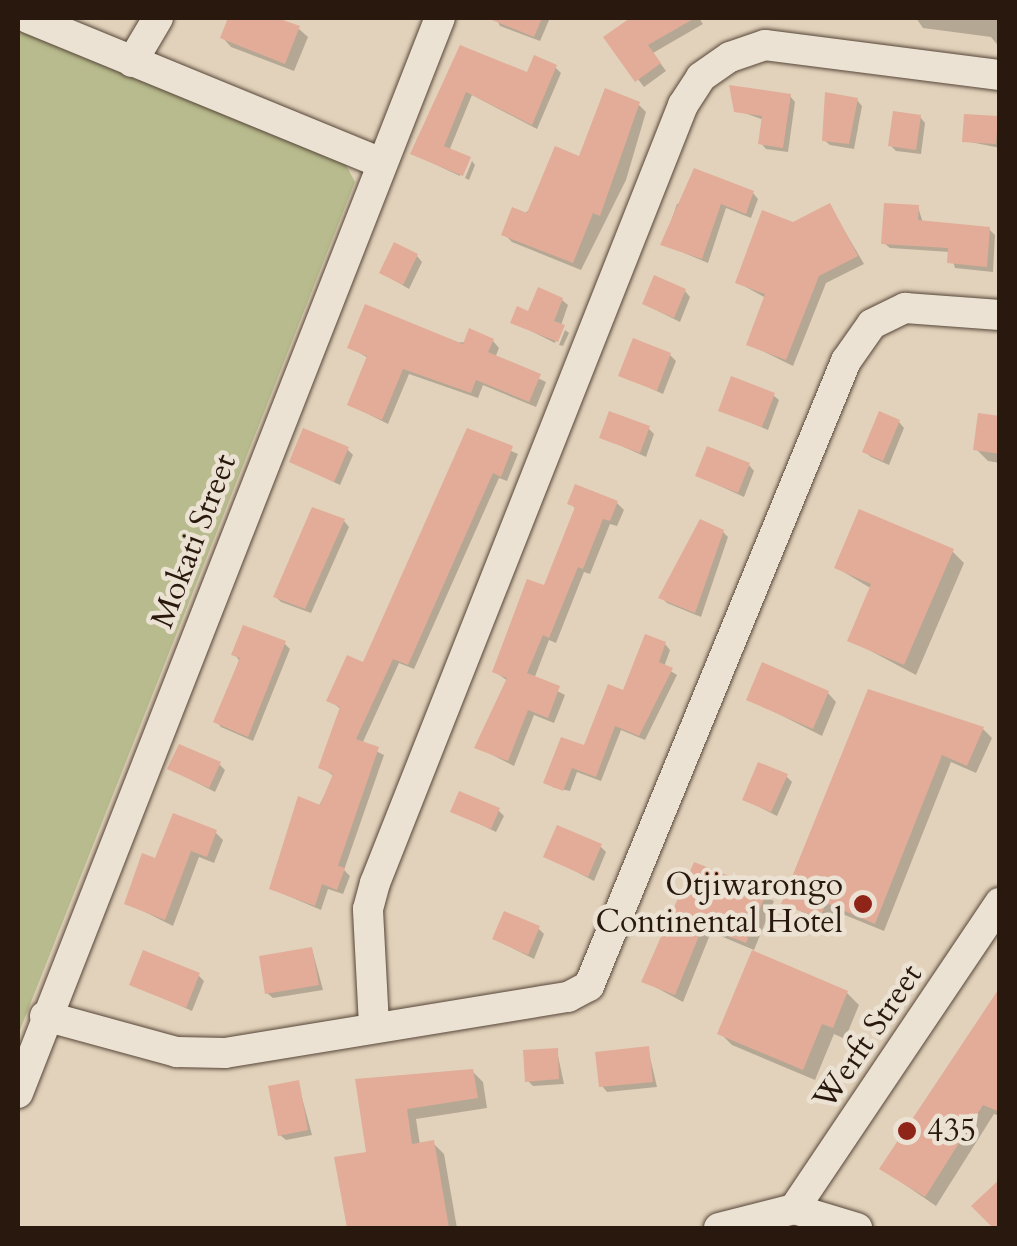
<!DOCTYPE html>
<style>
body{margin:0}
#map{position:relative;width:1017px;height:1246px;overflow:hidden;background:#e2d2bb;font-family:Cardo,serif}
div>[style]{position:absolute}
.green>*{inset:0;background:#b8bb8d}
.shadow>*{inset:0;background:#0003}
.building>*{inset:0;background:#e2ac98}
.roads{filter:drop-shadow(0 0 2px #564638) drop-shadow(0 0 2px #564638)}
.minor>*{height:30px;margin:-15px;padding:0 15px;transform-origin:15px;border-radius:15px;background:#ece2d3}
.dots>*{width:28px;height:28px;translate:-50% -50%;box-sizing:border-box;border:5px solid #ece2d3;border-radius:50%}
span{translate:-50% -50%;white-space:nowrap;text-align:center;line-height:1.15;-webkit-text-stroke:9px #ece2d3;paint-order:stroke}
.street-label{font-size:32px;color:#28180d}
.poi-label{font-size:32px;color:#28180d}
.right{translate:-100% -50%;text-align:right}
.left{translate:0 -50%;text-align:left}
.frame{position:absolute;inset:0;border:20px solid #28180d;pointer-events:none}
</style>
<div id="map">
<div class="green">
<i style="clip-path:polygon(18px 25px,341px 156px,355px 182px,18px 1035px)"></i>
</div>
<div class="shadow">
<i style="clip-path:polygon(231px 18px,271px 18px,299px 29px,308px 37px,294px 71px,231px 47px,223px 38px)"></i>
<i style="clip-path:polygon(496px 18px,550px 18px,540px 41px,500px 26px)"></i>
<i style="clip-path:polygon(634px 18px,699px 18px,703px 24px,653px 53px,666px 71px,644px 87px,606px 38px)"></i>
<i style="clip-path:polygon(916px 18px,1000px 18px,1000px 48px,991px 37px,923px 28px)"></i>
<i style="clip-path:polygon(461px 48px,528px 75px,556px 68px,561px 73px,537px 129px,472px 95px,449px 151px,467px 158px,460px 176px,413px 154px)"></i>
<i style="clip-path:polygon(790px 96px,795px 102px,788px 152px,766px 149px,761px 143px,764px 120px,736px 110px)"></i>
<i style="clip-path:polygon(857px 100px,862px 106px,854px 149px,830px 145px,824px 140px)"></i>
<i style="clip-path:polygon(638px 104px,646px 112px,626px 180px,581px 270px,512px 242px,504px 234px)"></i>
<i style="clip-path:polygon(920px 117px,925px 123px,921px 154px,896px 151px,891px 146px)"></i>
<i style="clip-path:polygon(997px 118px,1000px 148px,965px 141px)"></i>
<i style="clip-path:polygon(472px 161px,475px 165px,469px 180px,465px 178px)"></i>
<i style="clip-path:polygon(753px 193px,758px 199px,751px 218px,726px 208px,708px 263px,663px 244px,677px 204px)"></i>
<i style="clip-path:polygon(830px 206px,864px 264px,826px 283px,793px 366px,748px 344px,766px 298px,737px 282px,793px 225px)"></i>
<i style="clip-path:polygon(918px 207px,923px 223px,989px 229px,995px 235px,993px 272px,955px 268px,950px 252px,890px 248px,884px 243px)"></i>
<i style="clip-path:polygon(417px 256px,422px 262px,409px 289px,382px 273px)"></i>
<i style="clip-path:polygon(685px 291px,690px 297px,680px 322px,644px 304px)"></i>
<i style="clip-path:polygon(562px 300px,568px 305px,555px 343px,513px 322px)"></i>
<i style="clip-path:polygon(565px 330px,569px 333px,563px 346px,559px 345px)"></i>
<i style="clip-path:polygon(493px 341px,499px 348px,495px 358px,546px 382px,536px 407px,483px 385px,478px 398px,409px 374px,388px 424px,350px 405px,368px 358px,350px 347px)"></i>
<i style="clip-path:polygon(670px 355px,676px 361px,663px 394px,621px 375px)"></i>
<i style="clip-path:polygon(773px 395px,779px 400px,768px 430px,721px 410px)"></i>
<i style="clip-path:polygon(1000px 418px,1000px 463px,988px 461px,976px 449px)"></i>
<i style="clip-path:polygon(899px 422px,904px 428px,889px 465px,871px 457px,865px 452px)"></i>
<i style="clip-path:polygon(649px 429px,654px 434px,646px 457px,602px 437px)"></i>
<i style="clip-path:polygon(468px 431px,518px 454px,507px 481px,499px 478px,414px 669px,399px 663px,362px 744px,384px 755px,344px 870px,350px 876px,343px 894px,328px 889px,321px 910px,272px 889px,335px 777px,321px 767px,342px 710px,329px 700px,364px 666px)"></i>
<i style="clip-path:polygon(347px 449px,353px 455px,340px 485px,292px 462px)"></i>
<i style="clip-path:polygon(749px 465px,754px 471px,744px 497px,698px 476px)"></i>
<i style="clip-path:polygon(570px 503px,617px 503px,624px 510px,617px 526px,610px 524px,590px 574px,584px 572px,556px 643px,549px 640px,534px 679px,565px 695px,554px 723px,534px 715px,514px 766px,477px 747px,508px 681px,495px 672px,545px 588px,577px 510px)"></i>
<i style="clip-path:polygon(344px 521px,349px 527px,311px 613px,281px 602px,276px 597px)"></i>
<i style="clip-path:polygon(723px 532px,728px 537px,701px 617px,667px 603px,661px 597px)"></i>
<i style="clip-path:polygon(952px 551px,964px 563px,916px 675px,850px 640px,872px 589px,837px 568px)"></i>
<i style="clip-path:polygon(285px 644px,290px 649px,253px 741px,221px 727px,216px 721px,239px 660px,234px 654px)"></i>
<i style="clip-path:polygon(665px 644px,670px 650px,664px 667px,677px 675px,645px 740px,621px 730px,601px 781px,577px 772px,570px 791px,552px 787px)"></i>
<i style="clip-path:polygon(870px 692px,983px 729px,992px 738px,976px 773px,951px 762px,884px 931px,835px 911px,829px 925px,784px 903px)"></i>
<i style="clip-path:polygon(828px 693px,836px 702px,822px 736px,749px 699px)"></i>
<i style="clip-path:polygon(219px 764px,225px 770px,215px 792px,170px 769px)"></i>
<i style="clip-path:polygon(786px 776px,792px 782px,777px 816px,745px 800px)"></i>
<i style="clip-path:polygon(498px 810px,504px 816px,496px 832px,453px 811px)"></i>
<i style="clip-path:polygon(215px 832px,223px 840px,214px 863px,199px 857px,173px 926px,127px 903px,156px 861px)"></i>
<i style="clip-path:polygon(601px 847px,606px 852px,594px 881px,546px 856px)"></i>
<i style="clip-path:polygon(695px 865px,774px 901px,754px 950px,711px 932px,683px 1002px,644px 981px)"></i>
<i style="clip-path:polygon(538px 928px,544px 934px,534px 959px,494px 939px)"></i>
<i style="clip-path:polygon(312px 949px,323px 990px,273px 998px,267px 993px)"></i>
<i style="clip-path:polygon(198px 975px,204px 981px,192px 1011px,132px 984px)"></i>
<i style="clip-path:polygon(1000px 991px,1000px 1116px,994px 1114px,936px 1206px,882px 1169px)"></i>
<i style="clip-path:polygon(847px 993px,859px 1005px,845px 1039px,834px 1034px,815px 1080px,732px 1045px,720px 1033px)"></i>
<i style="clip-path:polygon(648px 1049px,657px 1087px,607px 1092px,602px 1086px)"></i>
<i style="clip-path:polygon(557px 1051px,564px 1084px,533px 1086px,527px 1080px)"></i>
<i style="clip-path:polygon(472px 1071px,483px 1082px,487px 1108px,416px 1119px,420px 1145px,433px 1143px,444px 1154px,457px 1228px,349px 1228px,337px 1159px,369px 1154px,358px 1081px)"></i>
<i style="clip-path:polygon(298px 1083px,312px 1135px,286px 1140px,280px 1135px)"></i>
</div>
<div class="building">
<i style="clip-path:polygon(228px 18px,277px 18px,300px 26px,285px 64px,220px 38px)"></i>
<i style="clip-path:polygon(487px 18px,542px 18px,534px 37px)"></i>
<i style="clip-path:polygon(630px 18px,695px 18px,648px 45px,661px 63px,635px 82px,603px 37px)"></i>
<i style="clip-path:polygon(460px 45px,527px 72px,534px 55px,557px 65px,532px 125px,466px 92px,444px 146px,471px 157px,463px 176px,410px 154px)"></i>
<i style="clip-path:polygon(729px 85px,791px 94px,783px 148px,758px 144px,762px 116px,734px 112px)"></i>
<i style="clip-path:polygon(605px 88px,640px 102px,600px 216px,593px 213px,573px 263px,501px 235px,512px 207px,527px 213px,555px 146px,579px 156px)"></i>
<i style="clip-path:polygon(825px 92px,858px 98px,849px 144px,822px 141px)"></i>
<i style="clip-path:polygon(893px 111px,921px 115px,916px 150px,888px 146px)"></i>
<i style="clip-path:polygon(964px 114px,998px 116px,996px 144px,962px 142px)"></i>
<i style="clip-path:polygon(694px 168px,754px 191px,746px 214px,721px 204px,702px 259px,660px 245px)"></i>
<i style="clip-path:polygon(830px 203px,858px 256px,819px 276px,786px 360px,746px 345px,765px 294px,735px 283px,762px 210px,793px 222px)"></i>
<i style="clip-path:polygon(884px 203px,919px 205px,918px 220px,990px 227px,987px 267px,947px 263px,948px 248px,881px 244px)"></i>
<i style="clip-path:polygon(394px 242px,418px 254px,403px 285px,379px 273px)"></i>
<i style="clip-path:polygon(654px 275px,686px 289px,674px 318px,642px 304px)"></i>
<i style="clip-path:polygon(538px 287px,563px 298px,554px 321px,565px 325px,558px 342px,510px 323px,517px 306px,528px 311px)"></i>
<i style="clip-path:polygon(365px 304px,463px 344px,469px 328px,494px 339px,488px 352px,541px 374px,529px 402px,476px 380px,471px 393px,403px 369px,382px 420px,347px 405px,367px 356px,347px 348px)"></i>
<i style="clip-path:polygon(633px 338px,671px 353px,657px 391px,618px 376px)"></i>
<i style="clip-path:polygon(731px 376px,775px 393px,762px 427px,718px 411px)"></i>
<i style="clip-path:polygon(609px 411px,650px 426px,640px 453px,599px 438px)"></i>
<i style="clip-path:polygon(879px 411px,900px 420px,883px 461px,862px 452px)"></i>
<i style="clip-path:polygon(978px 413px,1000px 416px,1000px 454px,973px 450px)"></i>
<i style="clip-path:polygon(303px 428px,349px 447px,334px 482px,289px 462px)"></i>
<i style="clip-path:polygon(467px 428px,513px 446px,501px 477px,493px 473px,408px 665px,393px 659px,356px 739px,379px 747px,338px 866px,345px 868px,337px 890px,322px 884px,315px 906px,269px 889px,298px 796px,320px 805px,333px 774px,318px 768px,340px 707px,326px 701px,347px 655px,363px 662px)"></i>
<i style="clip-path:polygon(707px 446px,750px 463px,738px 493px,695px 476px)"></i>
<i style="clip-path:polygon(575px 484px,618px 501px,610px 521px,603px 519px,583px 569px,578px 567px,549px 638px,543px 635px,527px 673px,560px 686px,548px 718px,528px 710px,508px 761px,474px 748px,507px 678px,492px 672px,527px 579px,544px 585px,575px 507px,567px 504px)"></i>
<i style="clip-path:polygon(312px 507px,345px 519px,305px 609px,273px 597px)"></i>
<i style="clip-path:polygon(859px 509px,954px 549px,904px 665px,847px 641px,871px 584px,834px 568px)"></i>
<i style="clip-path:polygon(700px 519px,724px 530px,695px 613px,658px 598px)"></i>
<i style="clip-path:polygon(243px 625px,286px 641px,248px 737px,213px 722px,240px 658px,231px 655px)"></i>
<i style="clip-path:polygon(645px 634px,666px 642px,659px 662px,673px 668px,639px 736px,615px 726px,596px 777px,572px 768px,563px 791px,543px 783px,561px 737px,584px 745px,608px 684px,623px 690px)"></i>
<i style="clip-path:polygon(762px 662px,829px 691px,813px 729px,746px 700px)"></i>
<i style="clip-path:polygon(868px 689px,984px 727px,967px 766px,942px 755px,875px 924px,826px 903px,820px 918px,781px 904px)"></i>
<i style="clip-path:polygon(179px 744px,221px 762px,209px 788px,167px 769px)"></i>
<i style="clip-path:polygon(758px 762px,788px 774px,771px 812px,742px 800px)"></i>
<i style="clip-path:polygon(459px 791px,500px 808px,491px 829px,450px 812px)"></i>
<i style="clip-path:polygon(173px 813px,217px 830px,207px 857px,191px 851px,165px 920px,124px 904px,142px 853px,155px 858px)"></i>
<i style="clip-path:polygon(557px 825px,602px 844px,588px 877px,543px 857px)"></i>
<i style="clip-path:polygon(694px 862px,767px 891px,746px 943px,703px 926px,675px 995px,641px 982px)"></i>
<i style="clip-path:polygon(504px 911px,540px 926px,528px 955px,492px 939px)"></i>
<i style="clip-path:polygon(312px 947px,319px 985px,265px 994px,259px 956px)"></i>
<i style="clip-path:polygon(143px 950px,200px 973px,186px 1008px,129px 985px)"></i>
<i style="clip-path:polygon(752px 950px,848px 991px,833px 1028px,822px 1024px,803px 1070px,717px 1034px)"></i>
<i style="clip-path:polygon(1000px 987px,1000px 1112px,983px 1105px,925px 1197px,879px 1169px)"></i>
<i style="clip-path:polygon(649px 1046px,653px 1082px,599px 1087px,595px 1052px)"></i>
<i style="clip-path:polygon(558px 1048px,559px 1079px,525px 1082px,523px 1050px)"></i>
<i style="clip-path:polygon(473px 1069px,478px 1098px,407px 1109px,412px 1144px,434px 1140px,449px 1228px,347px 1228px,334px 1157px,366px 1152px,355px 1079px)"></i>
<i style="clip-path:polygon(299px 1080px,308px 1130px,278px 1136px,268px 1086px)"></i>
<i style="clip-path:polygon(1000px 1179px,1000px 1228px,993px 1228px,971px 1206px)"></i>
</div>
<div class="roads">
<div class="minor">
<i style="left:28px;top:18px;width:383px;rotate:22.3deg"></i>
<i style="left:132px;top:62px;width:51px;rotate:-59.4deg"></i>
<i style="left:45px;top:1016px;width:137px;rotate:15.3deg"></i>
<i style="left:177px;top:1052px;width:48px;rotate:1.2deg"></i>
<i style="left:225px;top:1053px;width:348px;rotate:-9.3deg"></i>
<i style="left:568px;top:997px;width:24px;rotate:-28deg"></i>
<i style="left:589px;top:986px;width:676px;rotate:-67.65deg"></i>
<i style="left:846px;top:361px;width:45px;rotate:-54.9deg"></i>
<i style="left:872px;top:324px;width:37px;rotate:-26deg"></i>
<i style="left:905px;top:308px;width:95px;rotate:4.2deg"></i>
<i style="left:374px;top:1025px;width:116px;rotate:-93deg"></i>
<i style="left:368px;top:909px;width:27px;rotate:-75deg"></i>
<i style="left:375px;top:883px;width:837px;rotate:-68.4deg"></i>
<i style="left:683px;top:105px;width:33px;rotate:-57deg"></i>
<i style="left:701px;top:77px;width:35px;rotate:-35deg"></i>
<i style="left:730px;top:57px;width:37px;rotate:-19deg"></i>
<i style="left:765px;top:45px;width:237px;rotate:7.3deg"></i>
<i style="left:18px;top:1093px;width:1155px;rotate:-68.57deg"></i>
<i style="left:794px;top:1209px;width:369px;rotate:-56.1deg"></i>
<i style="left:719px;top:1228px;width:77px;rotate:-14.2deg"></i>
<i style="left:794px;top:1209px;width:66px;rotate:16.8deg"></i>
</div>
</div>
<div class="dots">
<i style="left:863px;top:904px;background:#8f2418"></i>
<i style="left:907px;top:1131px;background:#8f2418"></i>
</div>
<div class="street-label">
<span style="left:194px;top:541px;rotate:-69deg">Mokati Street</span>
<span style="left:868px;top:1037px;rotate:-56deg">Werft Street</span>
</div>
<div class="poi-label">
<span class="right" style="left:843px;top:904px">Otjiwarongo<br>Continental Hotel</span>
<span class="left" style="left:927px;top:1131px">435</span>
</div>
<div class="frame"></div>
</div>
